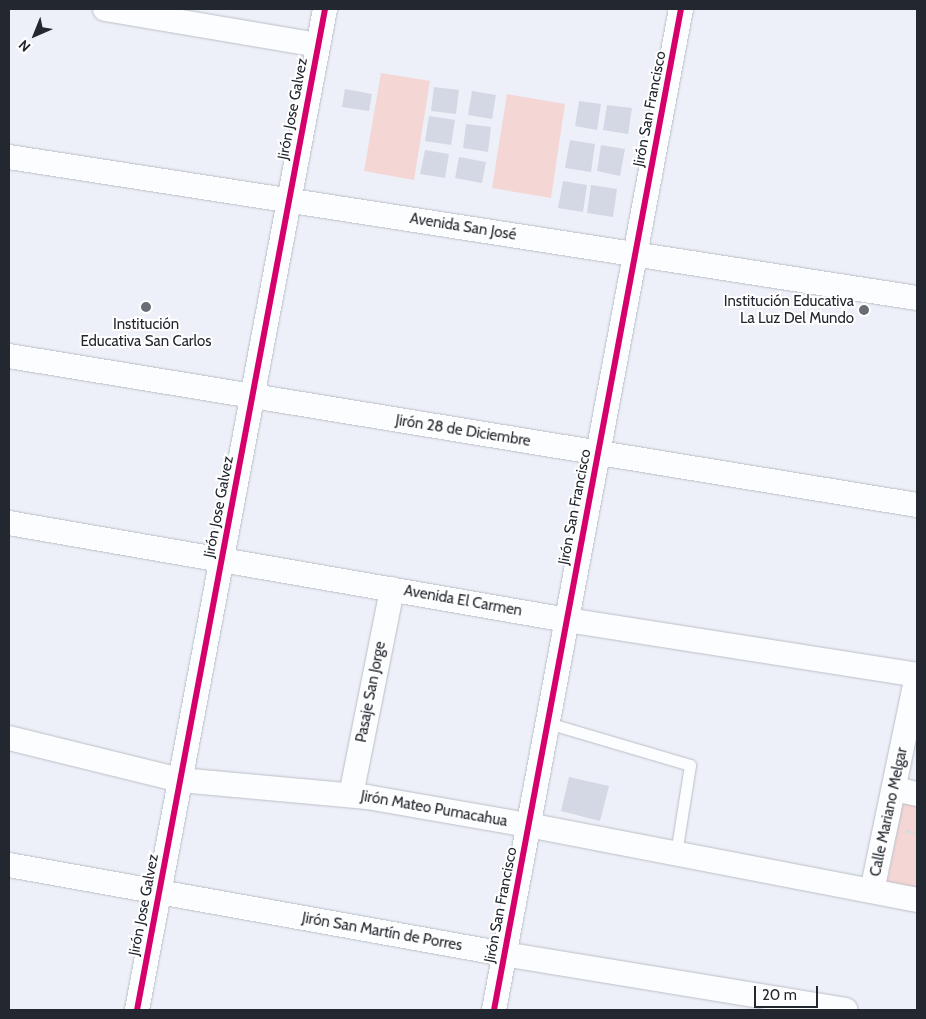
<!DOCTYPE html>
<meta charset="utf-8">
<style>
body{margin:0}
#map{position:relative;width:926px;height:1019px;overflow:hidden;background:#edf0f8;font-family:Cabin,sans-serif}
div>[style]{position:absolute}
.green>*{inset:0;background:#f4d6d4}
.building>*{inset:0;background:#d3d8e4}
.path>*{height:3px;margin-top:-1.5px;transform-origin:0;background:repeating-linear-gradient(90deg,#d9dbde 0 5px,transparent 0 7.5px)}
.roads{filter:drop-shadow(0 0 1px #babec6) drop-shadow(0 0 1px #babec6)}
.lane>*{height:11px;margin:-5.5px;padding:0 5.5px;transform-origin:5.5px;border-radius:5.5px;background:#fcfdfe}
.street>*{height:24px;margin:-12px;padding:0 12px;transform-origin:12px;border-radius:12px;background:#fcfdfe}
.cycleway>*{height:6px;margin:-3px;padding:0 3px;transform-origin:3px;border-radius:3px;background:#d6006c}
.dots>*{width:14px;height:14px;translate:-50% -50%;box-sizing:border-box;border:2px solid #fff;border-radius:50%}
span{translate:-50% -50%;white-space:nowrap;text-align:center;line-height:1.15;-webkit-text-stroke:4px #fff;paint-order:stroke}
.street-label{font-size:15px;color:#23272f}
.poi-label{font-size:15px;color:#23272f}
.right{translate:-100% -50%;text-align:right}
.frame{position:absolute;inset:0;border:10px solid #23272f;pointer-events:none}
.north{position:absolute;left:10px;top:10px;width:50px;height:50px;-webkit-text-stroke:4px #fff;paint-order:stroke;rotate:224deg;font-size:14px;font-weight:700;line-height:20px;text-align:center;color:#23272f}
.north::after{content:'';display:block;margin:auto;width:18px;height:22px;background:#23272f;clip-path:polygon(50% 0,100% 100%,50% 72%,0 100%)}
.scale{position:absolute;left:754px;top:986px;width:64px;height:22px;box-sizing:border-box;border:2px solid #23272f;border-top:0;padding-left:6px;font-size:15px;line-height:18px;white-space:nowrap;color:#23272f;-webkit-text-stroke:4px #fff;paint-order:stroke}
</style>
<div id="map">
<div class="green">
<i style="clip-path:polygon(381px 73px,430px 81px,414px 180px,364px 171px)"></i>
<i style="clip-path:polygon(507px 94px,565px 104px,551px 198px,492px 188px)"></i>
<i style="clip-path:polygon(903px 802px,917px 805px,917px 890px,887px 884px)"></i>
</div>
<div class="building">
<i style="clip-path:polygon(434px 87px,459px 90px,456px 114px,431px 111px)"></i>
<i style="clip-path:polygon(345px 89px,372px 94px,369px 111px,342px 107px)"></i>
<i style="clip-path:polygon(472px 91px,496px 95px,492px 119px,468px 115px)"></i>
<i style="clip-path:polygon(579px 101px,601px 104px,597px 130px,575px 126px)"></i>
<i style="clip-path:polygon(607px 105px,632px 108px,628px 134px,603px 130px)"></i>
<i style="clip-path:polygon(429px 116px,455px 120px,451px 145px,425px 141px)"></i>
<i style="clip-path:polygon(466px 124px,491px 127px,488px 152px,463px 148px)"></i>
<i style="clip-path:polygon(570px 140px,595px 144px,591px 172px,565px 168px)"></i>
<i style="clip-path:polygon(601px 145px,625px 149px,620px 176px,597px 171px)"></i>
<i style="clip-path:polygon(425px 150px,449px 154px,445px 178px,420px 174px)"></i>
<i style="clip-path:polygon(459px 157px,486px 162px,482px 183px,455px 178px)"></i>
<i style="clip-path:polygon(563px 181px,587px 185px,583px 212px,558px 208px)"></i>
<i style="clip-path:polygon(591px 185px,617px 189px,613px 217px,587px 213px)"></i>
<i style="clip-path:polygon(569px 777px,609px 786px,600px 821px,561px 811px)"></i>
</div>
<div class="path">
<i style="left:906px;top:831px;width:11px;rotate:10deg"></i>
</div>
<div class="roads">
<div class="lane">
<i style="left:548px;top:723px;width:148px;rotate:16.5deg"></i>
<i style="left:690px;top:765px;width:89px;rotate:99deg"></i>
</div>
<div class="street">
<i style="left:105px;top:9px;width:216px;rotate:9.6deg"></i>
<i style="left:9px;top:157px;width:919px;rotate:8.83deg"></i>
<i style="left:9px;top:356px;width:920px;rotate:9.32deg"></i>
<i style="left:9px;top:523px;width:566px;rotate:9.86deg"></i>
<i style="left:567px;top:620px;width:354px;rotate:8.9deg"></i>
<i style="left:9px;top:738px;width:176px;rotate:13.8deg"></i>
<i style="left:180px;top:780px;width:188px;rotate:5.2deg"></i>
<i style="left:367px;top:797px;width:163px;rotate:9.9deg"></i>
<i style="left:528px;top:825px;width:396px;rotate:10.9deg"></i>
<i style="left:895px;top:789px;width:23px;rotate:13deg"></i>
<i style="left:351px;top:795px;width:210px;rotate:-78.7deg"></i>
<i style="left:9px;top:865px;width:503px;rotate:10.19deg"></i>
<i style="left:504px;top:954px;width:346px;rotate:9.3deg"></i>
<i style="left:872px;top:891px;width:221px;rotate:-78.2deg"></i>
<i style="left:137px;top:1010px;width:1019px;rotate:-79.36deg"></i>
<i style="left:494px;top:1010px;width:1018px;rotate:-79.42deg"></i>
</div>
</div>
<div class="cycleway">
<i style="left:137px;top:1010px;width:1019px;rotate:-79.36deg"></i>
<i style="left:494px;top:1010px;width:1018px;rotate:-79.42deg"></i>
</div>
<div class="dots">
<i style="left:146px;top:307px;background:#6a6d75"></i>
<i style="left:864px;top:310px;background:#6a6d75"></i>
</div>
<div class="street-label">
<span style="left:293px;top:109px;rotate:-79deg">Jirón Jose Galvez</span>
<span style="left:650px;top:109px;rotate:-79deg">Jirón San Francisco</span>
<span style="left:463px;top:227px;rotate:9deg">Avenida San José</span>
<span style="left:463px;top:431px;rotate:9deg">Jirón 28 de Diciembre</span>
<span style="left:219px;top:507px;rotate:-79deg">Jirón Jose Galvez</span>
<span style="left:575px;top:507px;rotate:-79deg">Jirón San Francisco</span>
<span style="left:463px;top:601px;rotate:10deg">Avenida El Carmen</span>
<span style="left:371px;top:692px;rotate:-79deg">Pasaje San Jorge</span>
<span style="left:434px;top:809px;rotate:10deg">Jirón Mateo Pumacahua</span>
<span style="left:889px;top:812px;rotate:-78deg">Calle Mariano Melgar</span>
<span style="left:144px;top:905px;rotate:-79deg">Jirón Jose Galvez</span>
<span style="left:501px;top:905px;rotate:-79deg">Jirón San Francisco</span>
<span style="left:382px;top:932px;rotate:10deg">Jirón San Martín de Porres</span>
</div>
<div class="poi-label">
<span class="right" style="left:854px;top:310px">Institución Educativa<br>La Luz Del Mundo</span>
<span style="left:146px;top:333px">Institución<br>Educativa San Carlos</span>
</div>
<div class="frame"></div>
<div class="north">N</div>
<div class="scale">20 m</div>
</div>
